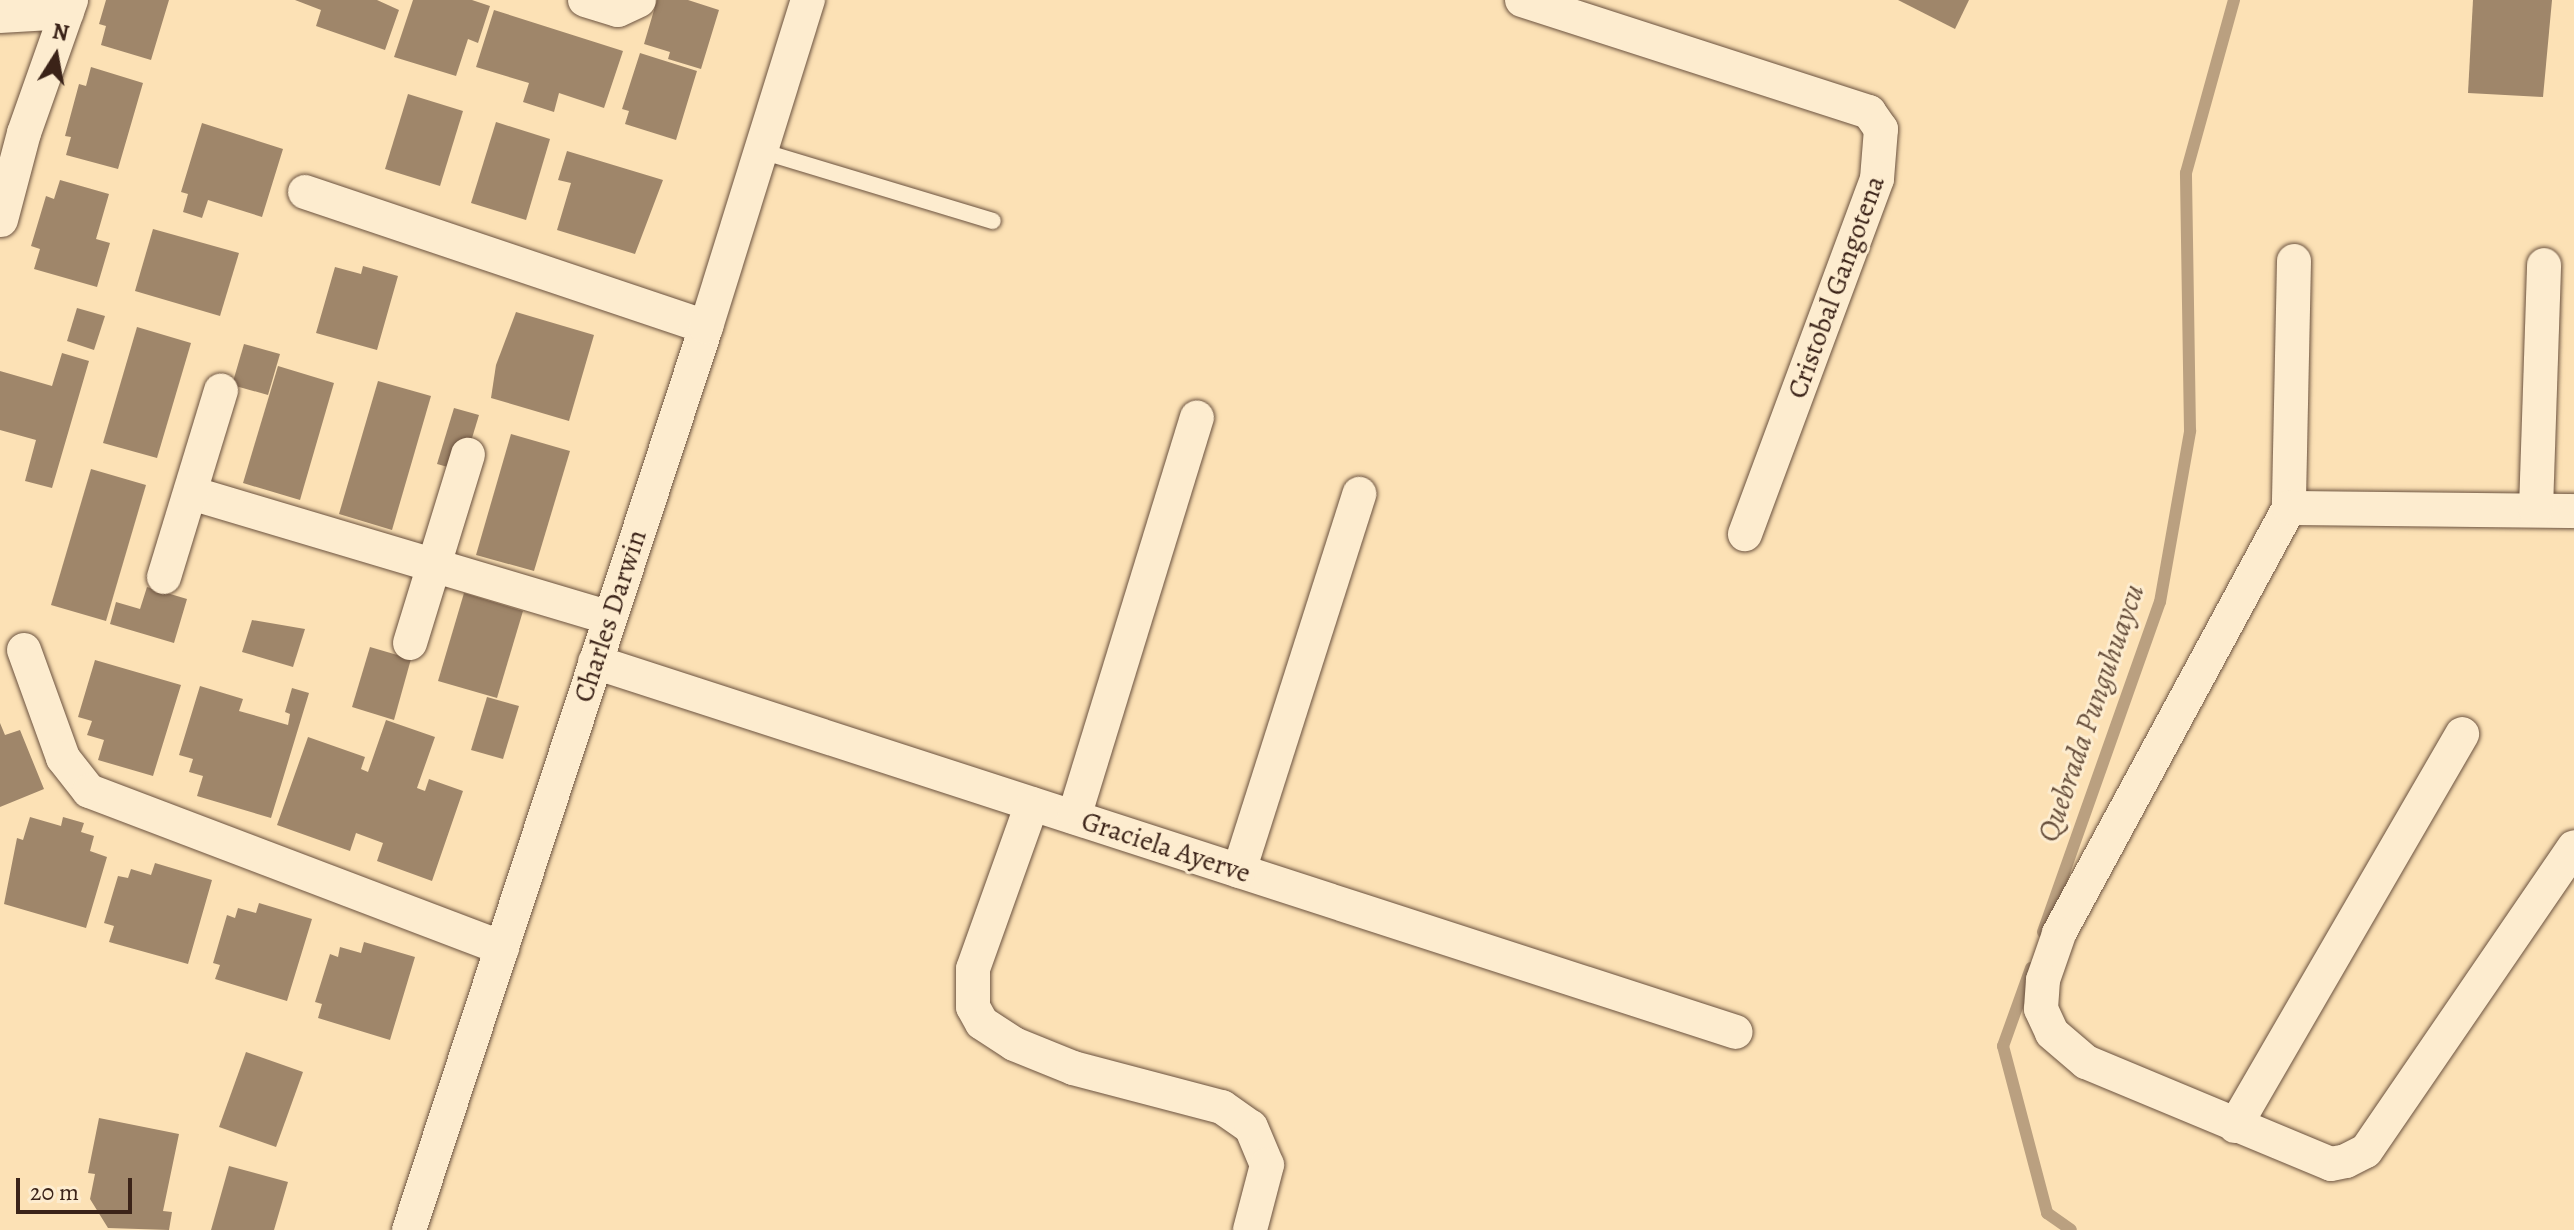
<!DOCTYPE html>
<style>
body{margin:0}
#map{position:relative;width:2574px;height:1230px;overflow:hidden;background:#fce1b5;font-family:Alegreya,serif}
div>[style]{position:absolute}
.stream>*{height:12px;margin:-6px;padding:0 6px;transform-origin:6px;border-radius:6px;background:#baa080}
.building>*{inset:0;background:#9f866a}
.roads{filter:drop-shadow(0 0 2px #6b523f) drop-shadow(0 0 2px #6b523f)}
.lane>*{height:16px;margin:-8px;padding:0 8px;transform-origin:8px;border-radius:8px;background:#fdeccf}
.street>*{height:34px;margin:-17px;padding:0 17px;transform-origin:17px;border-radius:17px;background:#fdeccf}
span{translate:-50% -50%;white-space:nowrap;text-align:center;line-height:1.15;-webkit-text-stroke:6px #fdeccf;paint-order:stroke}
.street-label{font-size:28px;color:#3b2318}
.water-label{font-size:30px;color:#674f3c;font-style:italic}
.north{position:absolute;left:16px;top:16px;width:80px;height:80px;-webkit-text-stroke:6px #fdeccf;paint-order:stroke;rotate:11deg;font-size:22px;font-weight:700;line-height:32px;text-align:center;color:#3b2318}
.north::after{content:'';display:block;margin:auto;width:28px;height:36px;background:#3b2318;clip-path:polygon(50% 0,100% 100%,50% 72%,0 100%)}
.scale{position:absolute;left:16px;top:1178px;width:116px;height:36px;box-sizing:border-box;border:4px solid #3b2318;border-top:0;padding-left:10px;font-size:24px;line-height:28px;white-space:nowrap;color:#3b2318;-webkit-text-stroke:6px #fdeccf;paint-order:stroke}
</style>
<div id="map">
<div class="stream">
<i style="left:2043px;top:932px;width:350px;rotate:-70.5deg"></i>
<i style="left:2160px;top:602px;width:174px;rotate:-80deg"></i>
<i style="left:2190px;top:431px;width:258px;rotate:-90.9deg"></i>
<i style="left:2186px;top:173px;width:180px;rotate:-74.5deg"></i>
<i style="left:2031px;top:968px;width:83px;rotate:109.7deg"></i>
<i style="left:2003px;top:1046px;width:173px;rotate:75.2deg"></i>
<i style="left:2047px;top:1213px;width:29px;rotate:35deg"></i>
</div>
<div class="building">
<i style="clip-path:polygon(106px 0,169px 0,151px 60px,101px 45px,106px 26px,99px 24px)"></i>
<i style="clip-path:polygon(295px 0,377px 0,399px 10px,385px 50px,316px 26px,321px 10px)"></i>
<i style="clip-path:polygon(413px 0,472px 0,490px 6px,478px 43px,468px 39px,456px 76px,394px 57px)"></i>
<i style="clip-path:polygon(657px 0,688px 0,719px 10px,701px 69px,668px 59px,670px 52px,644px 44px)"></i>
<i style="clip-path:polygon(1898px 0,1969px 0,1955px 29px)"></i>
<i style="clip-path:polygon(2473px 0,2552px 0,2543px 97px,2468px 93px)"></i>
<i style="clip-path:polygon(494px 10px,623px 51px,604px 108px,559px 93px,554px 112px,523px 102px,529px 83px,476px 67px)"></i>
<i style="clip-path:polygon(640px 53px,697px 71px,676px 140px,625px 124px,629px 111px,622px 109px)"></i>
<i style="clip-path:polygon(91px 67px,143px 83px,118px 169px,66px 155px,71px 137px,65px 136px,79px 84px,86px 86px)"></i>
<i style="clip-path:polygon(408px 94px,463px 111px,440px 186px,385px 169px)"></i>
<i style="clip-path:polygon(496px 122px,550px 139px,526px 220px,471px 203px)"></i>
<i style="clip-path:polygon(202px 123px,283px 149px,262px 217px,208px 200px,202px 218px,183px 212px,188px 194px,181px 192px)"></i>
<i style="clip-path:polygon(567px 151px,663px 180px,635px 254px,557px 230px,571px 183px,558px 180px)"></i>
<i style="clip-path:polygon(60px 180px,109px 194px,96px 239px,110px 243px,97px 287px,34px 269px,40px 249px,31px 246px,46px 196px,54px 199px)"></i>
<i style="clip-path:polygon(153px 229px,239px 253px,220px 316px,135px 291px)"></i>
<i style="clip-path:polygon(363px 266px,398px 276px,377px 350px,316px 333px,335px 267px,361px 274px)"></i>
<i style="clip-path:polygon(77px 308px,105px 316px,94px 350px,67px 341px)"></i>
<i style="clip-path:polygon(516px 312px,594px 335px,569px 421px,491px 398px,496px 365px)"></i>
<i style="clip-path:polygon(137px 327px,191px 343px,157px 458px,103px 443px)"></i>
<i style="clip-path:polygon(244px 344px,280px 354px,268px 395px,232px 385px)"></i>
<i style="clip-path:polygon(62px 353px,89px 361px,52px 488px,25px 481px,36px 440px,0 430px,0 371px,52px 386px)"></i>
<i style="clip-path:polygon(278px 366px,334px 383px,300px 500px,243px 483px)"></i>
<i style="clip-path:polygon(378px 381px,431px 396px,392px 530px,339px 514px)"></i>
<i style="clip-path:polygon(454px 408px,479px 415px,462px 471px,437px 464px)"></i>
<i style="clip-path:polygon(511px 434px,570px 451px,534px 571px,476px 555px)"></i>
<i style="clip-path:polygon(91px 469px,146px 485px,106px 621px,51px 605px)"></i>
<i style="clip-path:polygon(147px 587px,187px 599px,174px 643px,110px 624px,116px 602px,140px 609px)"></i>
<i style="clip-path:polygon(464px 593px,523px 611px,497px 698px,438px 681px)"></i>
<i style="clip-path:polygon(252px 620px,305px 629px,293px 667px,242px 652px)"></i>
<i style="clip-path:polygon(370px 647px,411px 659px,394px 720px,352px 707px)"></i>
<i style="clip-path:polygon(95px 660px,181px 685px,153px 776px,98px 760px,104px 740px,87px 735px,92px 721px,78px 717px)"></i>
<i style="clip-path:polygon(200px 686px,243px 699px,239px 711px,288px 725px,290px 714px,285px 712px,292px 688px,309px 693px,271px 818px,197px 796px,203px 776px,189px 772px,193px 759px,179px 755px)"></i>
<i style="clip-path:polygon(487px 697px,519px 706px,503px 759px,471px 750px)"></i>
<i style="clip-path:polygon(386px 720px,435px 737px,417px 788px,425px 791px,429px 779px,463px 791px,432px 881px,377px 861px,383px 843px,356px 833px,350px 851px,277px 825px,308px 737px,365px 757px,361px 769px,368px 772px)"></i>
<i style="clip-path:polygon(0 723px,5px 735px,20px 730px,44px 789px,0 807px)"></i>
<i style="clip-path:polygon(30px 817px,61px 826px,63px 817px,84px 823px,81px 832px,94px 836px,90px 851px,107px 857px,86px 928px,4px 904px,17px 838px,23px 840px)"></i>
<i style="clip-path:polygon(155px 863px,212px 880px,188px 964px,109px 942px,114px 926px,104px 923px,118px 876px,128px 878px,131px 869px,151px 875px)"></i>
<i style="clip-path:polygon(259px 903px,312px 919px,287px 1001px,215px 979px,220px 965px,213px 963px,227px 915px,235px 918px,238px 908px,256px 913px)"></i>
<i style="clip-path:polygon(364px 942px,415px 957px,390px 1040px,318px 1018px,322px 1004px,315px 1002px,330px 954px,338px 957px,340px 947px,361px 953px)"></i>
<i style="clip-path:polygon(246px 1052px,303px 1072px,276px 1147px,219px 1127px)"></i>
<i style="clip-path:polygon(99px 1118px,179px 1134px,163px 1211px,172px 1212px,169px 1230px,108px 1228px,90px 1199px,95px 1174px,88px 1173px)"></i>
<i style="clip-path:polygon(229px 1166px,288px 1182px,274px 1230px,211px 1230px)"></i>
</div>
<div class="roads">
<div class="lane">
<i style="left:761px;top:151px;width:242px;rotate:16.8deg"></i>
</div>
<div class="street">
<i style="left:585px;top:0;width:34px;rotate:17deg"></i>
<i style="left:618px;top:10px;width:23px;rotate:-25deg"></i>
<i style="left:1522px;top:0;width:365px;rotate:17.9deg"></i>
<i style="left:1869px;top:112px;width:21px;rotate:55deg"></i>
<i style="left:1881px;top:129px;width:50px;rotate:94.6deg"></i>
<i style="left:1877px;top:179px;width:379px;rotate:110.4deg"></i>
<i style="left:0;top:16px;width:67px;rotate:-3.4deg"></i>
<i style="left:305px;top:192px;width:423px;rotate:18.6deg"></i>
<i style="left:1px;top:220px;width:90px;rotate:-75.2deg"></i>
<i style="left:24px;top:133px;width:141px;rotate:-70.5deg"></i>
<i style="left:2294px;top:261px;width:247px;rotate:91.2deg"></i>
<i style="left:2289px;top:508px;width:484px;rotate:118.4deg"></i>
<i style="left:2059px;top:934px;width:49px;rotate:109.2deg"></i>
<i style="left:2043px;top:980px;width:29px;rotate:94deg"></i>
<i style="left:2041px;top:1009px;width:26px;rotate:65deg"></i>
<i style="left:2052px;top:1033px;width:45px;rotate:40.5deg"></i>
<i style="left:2086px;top:1062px;width:265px;rotate:22.6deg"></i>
<i style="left:2331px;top:1164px;width:15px;rotate:-11deg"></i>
<i style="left:2346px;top:1161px;width:22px;rotate:-27deg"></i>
<i style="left:2366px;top:1151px;width:368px;rotate:-55.6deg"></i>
<i style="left:191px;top:493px;width:435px;rotate:16.6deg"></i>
<i style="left:2289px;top:508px;width:285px;rotate:0.6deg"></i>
<i style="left:2536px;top:509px;width:244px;rotate:-88.1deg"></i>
<i style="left:164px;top:577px;width:195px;rotate:-73deg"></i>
<i style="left:410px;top:643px;width:197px;rotate:-72.9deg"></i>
<i style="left:24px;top:650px;width:115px;rotate:70.1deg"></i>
<i style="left:63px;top:758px;width:42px;rotate:51.8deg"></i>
<i style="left:89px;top:791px;width:442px;rotate:20.8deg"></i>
<i style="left:595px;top:662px;width:1199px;rotate:17.97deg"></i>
<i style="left:1032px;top:804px;width:175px;rotate:109.7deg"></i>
<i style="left:973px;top:969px;width:38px;rotate:90deg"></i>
<i style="left:973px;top:1007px;width:18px;rotate:61deg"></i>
<i style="left:982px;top:1023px;width:38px;rotate:33deg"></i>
<i style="left:1014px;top:1044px;width:64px;rotate:22.1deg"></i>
<i style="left:1073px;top:1068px;width:154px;rotate:14.7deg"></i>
<i style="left:1222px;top:1107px;width:35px;rotate:35deg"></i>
<i style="left:1251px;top:1127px;width:41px;rotate:67.2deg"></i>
<i style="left:1267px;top:1165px;width:67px;rotate:104.7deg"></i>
<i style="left:1074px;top:817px;width:418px;rotate:-72.9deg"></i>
<i style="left:1239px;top:871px;width:396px;rotate:-72.3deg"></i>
<i style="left:2235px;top:1126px;width:453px;rotate:-59.9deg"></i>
<i style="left:409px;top:1230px;width:951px;rotate:-71.79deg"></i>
<i style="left:706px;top:327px;width:343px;rotate:-72.7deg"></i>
</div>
</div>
<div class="street-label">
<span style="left:1836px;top:287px;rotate:-70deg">Cristobal Gangotena</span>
<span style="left:610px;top:616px;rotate:-72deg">Charles Darwin</span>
<span style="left:1166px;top:847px;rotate:18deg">Graciela Ayerve</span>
</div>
<div class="water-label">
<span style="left:2091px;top:713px;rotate:-71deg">Quebrada Punguhuaycu</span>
</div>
<div class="north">N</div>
<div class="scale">20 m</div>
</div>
